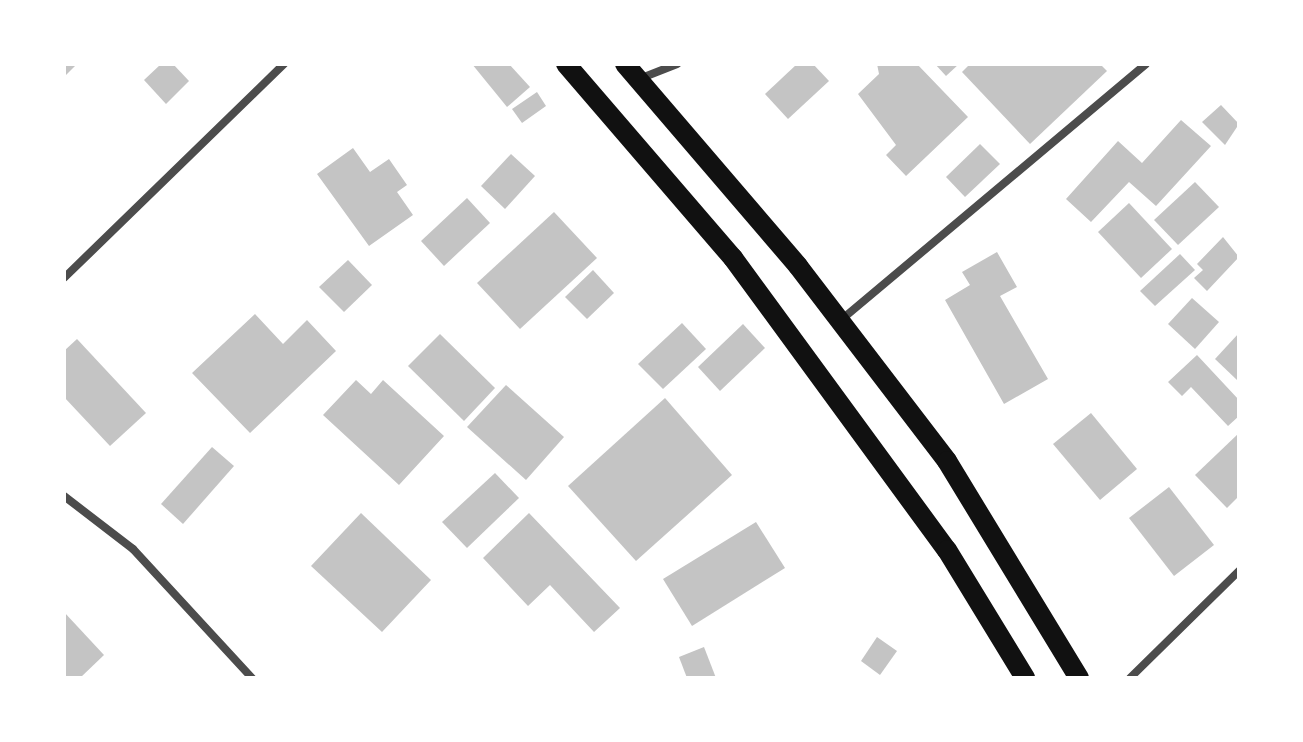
<!DOCTYPE html>
<style>
body{margin:0}
#map{position:relative;width:1303px;height:742px;overflow:hidden;background:#fff;font-family:Ubuntu,sans-serif}
div>[style]{position:absolute}
.building>*{inset:0;background:#c4c4c4}
.minor>*{height:8px;margin:-4px;padding:0 4px;transform-origin:4px;border-radius:4px;background:#4c4c4c}
.primary>*{height:20px;margin:-10px;padding:0 10px;transform-origin:10px;border-radius:10px;background:#111}
span{translate:-50% -50%;white-space:nowrap;text-align:center;line-height:1.15;-webkit-text-stroke:6px #fff;paint-order:stroke}
.frame{position:absolute;inset:0;border:66px solid #fff;pointer-events:none}
</style>
<div id="map">
<div class="building">
<i style="clip-path:polygon(64px 64px,77px 64px,64px 77px)"></i>
<i style="clip-path:polygon(161px 64px,173px 64px,189px 81px,166px 104px,144px 80px)"></i>
<i style="clip-path:polygon(472px 64px,509px 64px,530px 87px,507px 107px)"></i>
<i style="clip-path:polygon(797px 64px,813px 64px,829px 81px,788px 119px,765px 94px)"></i>
<i style="clip-path:polygon(877px 64px,917px 64px,968px 117px,906px 176px,886px 155px,896px 145px,858px 94px,879px 74px)"></i>
<i style="clip-path:polygon(935px 64px,959px 64px,946px 76px)"></i>
<i style="clip-path:polygon(970px 64px,1100px 64px,1107px 71px,1030px 144px,962px 72px)"></i>
<i style="clip-path:polygon(537px 92px,546px 106px,522px 123px,512px 109px)"></i>
<i style="clip-path:polygon(1221px 105px,1239px 124px,1225px 145px,1202px 122px)"></i>
<i style="clip-path:polygon(1181px 120px,1211px 146px,1156px 206px,1129px 182px,1091px 222px,1066px 199px,1118px 141px,1142px 163px)"></i>
<i style="clip-path:polygon(980px 144px,1000px 164px,965px 197px,946px 177px)"></i>
<i style="clip-path:polygon(353px 148px,370px 172px,389px 159px,407px 185px,397px 192px,413px 215px,369px 246px,317px 174px)"></i>
<i style="clip-path:polygon(511px 154px,535px 176px,505px 209px,481px 186px)"></i>
<i style="clip-path:polygon(1195px 182px,1219px 207px,1178px 245px,1154px 220px)"></i>
<i style="clip-path:polygon(467px 198px,490px 223px,444px 266px,421px 241px)"></i>
<i style="clip-path:polygon(1129px 203px,1172px 249px,1141px 278px,1098px 232px)"></i>
<i style="clip-path:polygon(554px 212px,597px 258px,520px 329px,477px 283px)"></i>
<i style="clip-path:polygon(1223px 237px,1239px 257px,1207px 291px,1194px 278px,1203px 270px,1197px 264px)"></i>
<i style="clip-path:polygon(997px 252px,1017px 287px,1000px 296px,1048px 379px,1004px 404px,945px 300px,970px 285px,962px 272px)"></i>
<i style="clip-path:polygon(1180px 254px,1195px 270px,1155px 306px,1140px 291px)"></i>
<i style="clip-path:polygon(348px 260px,372px 285px,344px 312px,319px 287px)"></i>
<i style="clip-path:polygon(593px 270px,614px 293px,587px 319px,565px 297px)"></i>
<i style="clip-path:polygon(1192px 298px,1219px 322px,1195px 349px,1168px 324px)"></i>
<i style="clip-path:polygon(255px 314px,283px 344px,307px 320px,336px 351px,250px 433px,192px 373px)"></i>
<i style="clip-path:polygon(682px 323px,706px 349px,663px 389px,638px 364px)"></i>
<i style="clip-path:polygon(743px 324px,765px 348px,720px 391px,698px 367px)"></i>
<i style="clip-path:polygon(1239px 333px,1239px 379px,1237px 380px,1215px 359px)"></i>
<i style="clip-path:polygon(440px 334px,495px 388px,464px 421px,408px 366px)"></i>
<i style="clip-path:polygon(77px 339px,146px 413px,110px 446px,64px 397px,64px 351px)"></i>
<i style="clip-path:polygon(1197px 355px,1239px 400px,1239px 416px,1228px 426px,1191px 387px,1182px 396px,1168px 382px)"></i>
<i style="clip-path:polygon(356px 380px,371px 394px,383px 380px,444px 436px,399px 485px,323px 415px)"></i>
<i style="clip-path:polygon(506px 385px,564px 437px,526px 480px,467px 427px)"></i>
<i style="clip-path:polygon(665px 398px,732px 475px,636px 561px,568px 486px)"></i>
<i style="clip-path:polygon(1091px 413px,1137px 469px,1100px 500px,1053px 444px)"></i>
<i style="clip-path:polygon(1239px 433px,1239px 496px,1227px 508px,1195px 475px)"></i>
<i style="clip-path:polygon(212px 447px,234px 466px,183px 524px,161px 504px)"></i>
<i style="clip-path:polygon(495px 473px,519px 498px,467px 548px,442px 522px)"></i>
<i style="clip-path:polygon(1169px 487px,1214px 545px,1174px 576px,1129px 518px)"></i>
<i style="clip-path:polygon(361px 513px,431px 580px,382px 632px,311px 566px)"></i>
<i style="clip-path:polygon(529px 513px,620px 608px,594px 632px,550px 585px,528px 606px,483px 558px)"></i>
<i style="clip-path:polygon(756px 522px,785px 568px,692px 626px,663px 579px)"></i>
<i style="clip-path:polygon(64px 612px,104px 655px,80px 678px,64px 678px)"></i>
<i style="clip-path:polygon(877px 637px,897px 651px,880px 675px,861px 661px)"></i>
<i style="clip-path:polygon(704px 647px,716px 678px,687px 678px,679px 657px)"></i>
</div>
<div class="minor">
<i style="left:639px;top:79px;width:41px;rotate:-21.5deg"></i>
<i style="left:64px;top:278px;width:307px;rotate:-44.2deg"></i>
<i style="left:841px;top:320px;width:398px;rotate:-40deg"></i>
<i style="left:64px;top:496px;width:87px;rotate:37.5deg"></i>
<i style="left:133px;top:549px;width:176px;rotate:47.3deg"></i>
<i style="left:1130px;top:678px;width:153px;rotate:-44.5deg"></i>
</div>
<div class="primary">
<i style="left:566px;top:64px;width:256px;rotate:49.3deg"></i>
<i style="left:733px;top:258px;width:362px;rotate:53.8deg"></i>
<i style="left:947px;top:550px;width:150px;rotate:58.6deg"></i>
<i style="left:625px;top:64px;width:266px;rotate:49.4deg"></i>
<i style="left:798px;top:266px;width:245px;rotate:52.6deg"></i>
<i style="left:947px;top:461px;width:254px;rotate:58.7deg"></i>
</div>
<div class="frame"></div>
</div>
